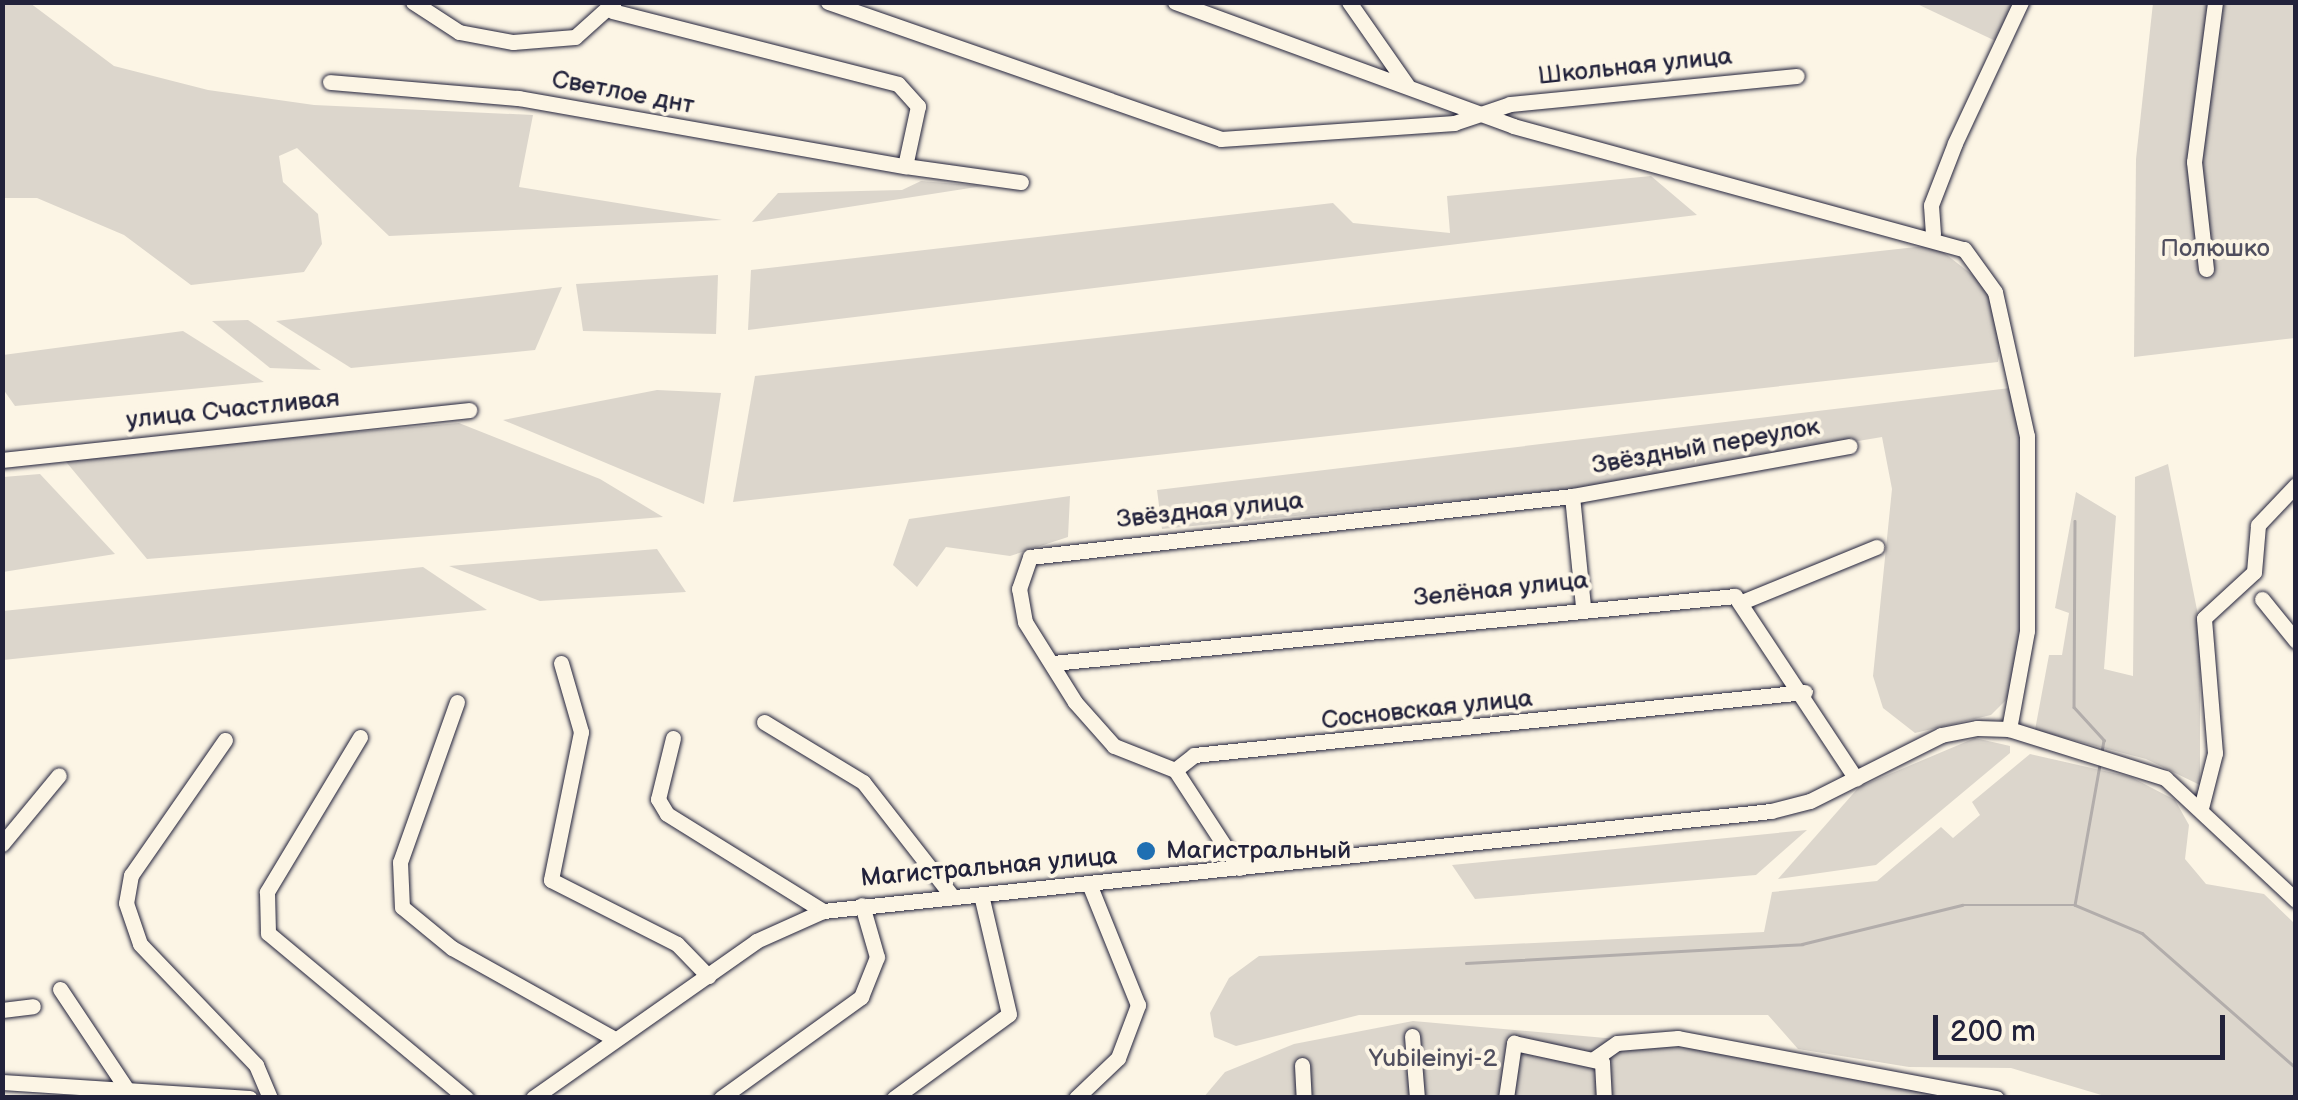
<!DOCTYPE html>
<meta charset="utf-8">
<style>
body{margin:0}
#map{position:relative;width:2298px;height:1100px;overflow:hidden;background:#fcf5e5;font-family:"Balsamiq Sans",sans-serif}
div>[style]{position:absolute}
.green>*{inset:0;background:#dcd6cc}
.stream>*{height:2.5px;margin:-1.25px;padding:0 1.25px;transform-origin:1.25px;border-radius:1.25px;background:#b2adab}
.roads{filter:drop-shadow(0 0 2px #22223b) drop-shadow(0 0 2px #22223b)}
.minor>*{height:15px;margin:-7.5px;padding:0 7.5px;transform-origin:7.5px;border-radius:7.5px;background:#fcf5e5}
.dots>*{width:28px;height:28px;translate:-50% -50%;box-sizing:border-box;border:5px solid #fcf5e5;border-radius:50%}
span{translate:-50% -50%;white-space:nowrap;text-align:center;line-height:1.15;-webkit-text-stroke:8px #fcf5e5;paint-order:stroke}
.street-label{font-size:25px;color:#22223b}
.park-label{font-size:25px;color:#504f5f}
.poi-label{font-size:25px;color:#22223b}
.left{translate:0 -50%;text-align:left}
.frame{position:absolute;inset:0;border:5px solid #22223b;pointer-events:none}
.scale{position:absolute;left:1933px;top:1015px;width:292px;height:45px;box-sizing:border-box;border:5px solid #22223b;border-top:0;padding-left:12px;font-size:30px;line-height:35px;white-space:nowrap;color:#22223b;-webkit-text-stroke:8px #fcf5e5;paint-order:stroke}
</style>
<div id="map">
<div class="green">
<i style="clip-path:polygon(30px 3px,114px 66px,208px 90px,314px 105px,533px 115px,519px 187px,722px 220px,389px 236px,297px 148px,279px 156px,283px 182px,318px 214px,322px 244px,304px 272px,191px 285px,124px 235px,37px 198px,3px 198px,3px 3px)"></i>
<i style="clip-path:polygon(1915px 3px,2030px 3px,2002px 44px)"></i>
<i style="clip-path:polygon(2153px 3px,2295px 3px,2295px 338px,2134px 357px,2136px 159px)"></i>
<i style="clip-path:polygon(1651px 176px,1697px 215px,748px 330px,751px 270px,1333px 203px,1353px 223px,1450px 233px,1447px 196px)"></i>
<i style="clip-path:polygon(921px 181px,983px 186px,752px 222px,778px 193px,902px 190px)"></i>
<i style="clip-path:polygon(1934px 245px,2006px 301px,1998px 362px,733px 502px,755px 376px)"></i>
<i style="clip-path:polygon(718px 275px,716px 334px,583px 331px,576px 284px)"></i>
<i style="clip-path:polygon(562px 287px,535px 350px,351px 368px,276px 321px)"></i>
<i style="clip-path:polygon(248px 320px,321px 370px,270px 368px,212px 321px)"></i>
<i style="clip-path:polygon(183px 331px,264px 382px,15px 406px,3px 389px,3px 355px)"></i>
<i style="clip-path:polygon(2010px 388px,2021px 404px,2021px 636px,2010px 696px,1991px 715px,1915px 733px,1883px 708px,1873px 676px,1892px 489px,1882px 437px,1574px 489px,1162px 529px,1157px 490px)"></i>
<i style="clip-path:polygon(657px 390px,721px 393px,704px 504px,503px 420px)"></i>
<i style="clip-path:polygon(459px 423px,600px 479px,663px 517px,147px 559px,62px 457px)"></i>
<i style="clip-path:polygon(2168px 464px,2200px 625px,2200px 785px,2146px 759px,2035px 730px,2049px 655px,2062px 655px,2069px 613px,2055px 608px,2076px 492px,2116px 516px,2104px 669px,2133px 676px,2135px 477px)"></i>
<i style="clip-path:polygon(40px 474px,115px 554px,3px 572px,3px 477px)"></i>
<i style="clip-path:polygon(1070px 496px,1068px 537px,1010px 556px,946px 547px,917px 587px,893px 565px,909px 519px)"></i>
<i style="clip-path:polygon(657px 549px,686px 592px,540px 601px,449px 566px)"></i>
<i style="clip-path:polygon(423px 567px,487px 610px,3px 660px,3px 611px)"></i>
<i style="clip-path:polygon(1975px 738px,2010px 746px,2010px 753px,1876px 865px,1778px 879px,1859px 787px)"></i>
<i style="clip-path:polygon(2030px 754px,2131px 777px,2175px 800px,2189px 825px,2185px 859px,2206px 884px,2264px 894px,2295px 924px,2295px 1097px,2108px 1097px,2011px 1068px,1909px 1067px,1798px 1049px,1768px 1015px,1359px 1015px,1236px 1046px,1214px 1037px,1210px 1013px,1229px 978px,1259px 956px,1764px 932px,1772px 892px,1877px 881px,1941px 827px,1953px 838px,1980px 815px,1972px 802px)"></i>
<i style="clip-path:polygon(1807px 830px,1756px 875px,1475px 899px,1452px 865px)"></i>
<i style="clip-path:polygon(1413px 1021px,1662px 1043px,1981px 1098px,1203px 1098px,1225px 1072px,1294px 1044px)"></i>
</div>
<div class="stream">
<i style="left:2075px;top:521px;width:186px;rotate:90.3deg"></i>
<i style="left:2074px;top:707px;width:45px;rotate:47.7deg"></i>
<i style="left:2104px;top:740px;width:12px;rotate:99deg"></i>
<i style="left:2100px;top:765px;width:142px;rotate:100.1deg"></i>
<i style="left:2075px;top:905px;width:73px;rotate:22.7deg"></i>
<i style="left:2142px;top:933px;width:205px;rotate:41.2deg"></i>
<i style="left:1466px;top:963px;width:337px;rotate:-3.2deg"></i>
<i style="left:1802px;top:944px;width:165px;rotate:-13.7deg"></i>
<i style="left:1962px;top:905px;width:112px"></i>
</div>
<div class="roads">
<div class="minor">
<i style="left:413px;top:2px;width:55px;rotate:33.1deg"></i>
<i style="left:459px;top:32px;width:55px;rotate:10.5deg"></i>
<i style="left:513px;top:42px;width:62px;rotate:-4.6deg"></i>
<i style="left:575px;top:37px;width:52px;rotate:-41.9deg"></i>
<i style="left:828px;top:2px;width:416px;rotate:19.2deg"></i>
<i style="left:1221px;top:139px;width:234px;rotate:-3.9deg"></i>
<i style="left:1454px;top:123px;width:59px;rotate:-18.7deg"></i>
<i style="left:1510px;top:104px;width:288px;rotate:-5.6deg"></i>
<i style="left:1175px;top:2px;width:360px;rotate:20.1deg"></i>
<i style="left:1513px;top:126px;width:467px;rotate:15.3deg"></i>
<i style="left:1964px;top:249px;width:53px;rotate:54.2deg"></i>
<i style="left:1995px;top:292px;width:148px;rotate:77.5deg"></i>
<i style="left:2027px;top:436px;width:195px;rotate:90deg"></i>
<i style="left:2027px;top:631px;width:100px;rotate:100.4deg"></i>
<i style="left:1349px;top:2px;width:101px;rotate:55.1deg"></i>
<i style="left:612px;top:11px;width:295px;rotate:14.3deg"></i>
<i style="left:898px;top:84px;width:30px;rotate:48deg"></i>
<i style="left:918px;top:106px;width:61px;rotate:102.2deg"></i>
<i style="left:905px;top:166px;width:117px;rotate:7.9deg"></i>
<i style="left:330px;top:82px;width:189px;rotate:4.9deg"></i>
<i style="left:518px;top:98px;width:393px;rotate:10deg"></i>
<i style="left:1933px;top:234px;width:29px;rotate:-94deg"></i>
<i style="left:1931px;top:205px;width:66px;rotate:-68.8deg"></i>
<i style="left:1955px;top:143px;width:156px;rotate:-64.9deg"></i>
<i style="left:2206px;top:269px;width:108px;rotate:-96.4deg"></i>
<i style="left:2194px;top:162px;width:161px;rotate:-82.5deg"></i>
<i style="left:2px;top:460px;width:470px;rotate:-6.1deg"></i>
<i style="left:1572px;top:496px;width:282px;rotate:-10.2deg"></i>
<i style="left:2262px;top:599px;width:54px;rotate:51deg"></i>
<i style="left:1744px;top:601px;width:143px;rotate:-22.2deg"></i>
<i style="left:561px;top:663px;width:72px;rotate:73.8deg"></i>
<i style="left:581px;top:732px;width:151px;rotate:101.5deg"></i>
<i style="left:551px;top:880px;width:141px;rotate:26.9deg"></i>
<i style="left:677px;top:944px;width:45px;rotate:45.9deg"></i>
<i style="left:1053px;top:663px;width:685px;rotate:-5.61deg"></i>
<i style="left:1735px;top:596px;width:219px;rotate:56.5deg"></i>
<i style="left:457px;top:702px;width:170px;rotate:109.6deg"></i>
<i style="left:400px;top:862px;width:45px;rotate:87.5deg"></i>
<i style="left:402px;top:907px;width:65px;rotate:39.4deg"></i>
<i style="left:452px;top:948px;width:187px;rotate:29.2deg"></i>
<i style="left:764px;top:722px;width:116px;rotate:31.2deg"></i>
<i style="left:863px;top:782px;width:145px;rotate:52deg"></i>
<i style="left:360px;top:737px;width:181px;rotate:121deg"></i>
<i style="left:267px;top:892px;width:41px;rotate:88.6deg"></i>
<i style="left:268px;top:933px;width:258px;rotate:39.8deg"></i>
<i style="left:673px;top:738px;width:63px;rotate:103.8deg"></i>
<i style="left:658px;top:799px;width:17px;rotate:59deg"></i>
<i style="left:667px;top:814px;width:184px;rotate:31.9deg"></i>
<i style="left:225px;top:740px;width:165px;rotate:124.8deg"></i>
<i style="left:131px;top:875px;width:28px;rotate:100deg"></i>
<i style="left:126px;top:903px;width:43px;rotate:71.1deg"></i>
<i style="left:140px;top:944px;width:168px;rotate:46.2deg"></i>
<i style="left:256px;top:1065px;width:36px;rotate:67deg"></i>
<i style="left:1175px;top:770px;width:66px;rotate:-158.5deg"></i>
<i style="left:1114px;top:746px;width:59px;rotate:-131.6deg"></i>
<i style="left:1075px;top:702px;width:94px;rotate:-122deg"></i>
<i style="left:1025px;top:622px;width:34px;rotate:-100deg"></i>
<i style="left:1019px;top:589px;width:34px;rotate:-71deg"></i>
<i style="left:1030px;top:557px;width:545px;rotate:-6.42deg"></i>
<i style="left:1572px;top:496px;width:112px;rotate:84.3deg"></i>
<i style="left:2201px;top:808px;width:57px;rotate:-75.7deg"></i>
<i style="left:2215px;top:753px;width:135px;rotate:-94.7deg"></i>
<i style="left:2204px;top:618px;width:68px;rotate:-42.6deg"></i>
<i style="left:2254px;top:572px;width:47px;rotate:-85.1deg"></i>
<i style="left:2258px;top:525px;width:55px;rotate:-46.5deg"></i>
<i style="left:2px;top:844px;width:89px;rotate:-50.4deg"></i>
<i style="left:1239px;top:868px;width:117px;rotate:-123.1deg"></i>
<i style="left:1175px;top:770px;width:24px;rotate:-38deg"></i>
<i style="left:1194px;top:755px;width:614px;rotate:-5.89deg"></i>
<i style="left:60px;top:989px;width:123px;rotate:56.3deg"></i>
<i style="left:2px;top:1010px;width:31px;rotate:-7deg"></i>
<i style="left:1412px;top:1036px;width:62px;rotate:85.4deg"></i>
<i style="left:1594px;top:1059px;width:28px;rotate:-35deg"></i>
<i style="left:1617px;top:1043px;width:61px;rotate:-4.7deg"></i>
<i style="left:1678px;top:1038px;width:324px;rotate:10.7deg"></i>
<i style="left:1302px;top:1065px;width:33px;rotate:87deg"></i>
<i style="left:2px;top:1082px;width:248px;rotate:3.7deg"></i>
<i style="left:533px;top:1098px;width:273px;rotate:-35.1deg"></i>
<i style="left:756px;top:941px;width:73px;rotate:-24.1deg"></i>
<i style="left:823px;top:911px;width:953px;rotate:-6.02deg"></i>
<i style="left:1771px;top:811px;width:40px;rotate:-14.4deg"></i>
<i style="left:1810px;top:801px;width:147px;rotate:-26.7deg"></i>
<i style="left:1941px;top:735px;width:37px;rotate:-11deg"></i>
<i style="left:1977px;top:728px;width:32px;rotate:2deg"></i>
<i style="left:2009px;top:729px;width:164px;rotate:17.4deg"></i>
<i style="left:2165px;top:778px;width:179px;rotate:43deg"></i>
<i style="left:721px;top:1098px;width:173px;rotate:-35.8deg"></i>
<i style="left:861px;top:997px;width:43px;rotate:-68.2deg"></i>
<i style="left:877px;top:957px;width:54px;rotate:-106.1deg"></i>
<i style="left:894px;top:1098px;width:142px;rotate:-36.1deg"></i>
<i style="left:1009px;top:1014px;width:122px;rotate:-103.2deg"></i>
<i style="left:1076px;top:1098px;width:58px;rotate:-43.6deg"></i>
<i style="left:1118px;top:1058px;width:57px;rotate:-69.3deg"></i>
<i style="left:1138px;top:1005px;width:131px;rotate:-112deg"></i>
<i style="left:1506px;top:1098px;width:56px;rotate:-81.7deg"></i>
<i style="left:1514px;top:1043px;width:90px;rotate:12.2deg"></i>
<i style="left:1602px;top:1062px;width:36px;rotate:87deg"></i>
</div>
</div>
<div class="dots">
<i style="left:1146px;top:851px;background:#1f6fb2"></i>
</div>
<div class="street-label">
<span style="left:1635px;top:67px;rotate:-6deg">Школьная улица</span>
<span style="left:623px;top:93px;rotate:11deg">Светлое днт</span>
<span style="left:233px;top:410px;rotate:-6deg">улица Счастливая</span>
<span style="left:1706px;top:447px;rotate:-10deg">Звёздный переулок</span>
<span style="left:1210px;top:511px;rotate:-6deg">Звёздная улица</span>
<span style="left:1501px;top:590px;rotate:-6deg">Зелёная улица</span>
<span style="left:1427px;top:710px;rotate:-6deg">Сосновская улица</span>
<span style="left:989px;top:868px;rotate:-5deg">Магистральная улица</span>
</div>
<div class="park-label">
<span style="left:2215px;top:249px">Полюшко</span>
<span style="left:1433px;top:1059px">Yubileinyi-2</span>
</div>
<div class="poi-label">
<span class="left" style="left:1166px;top:851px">Магистральный</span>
</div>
<div class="frame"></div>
<div class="scale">200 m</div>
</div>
